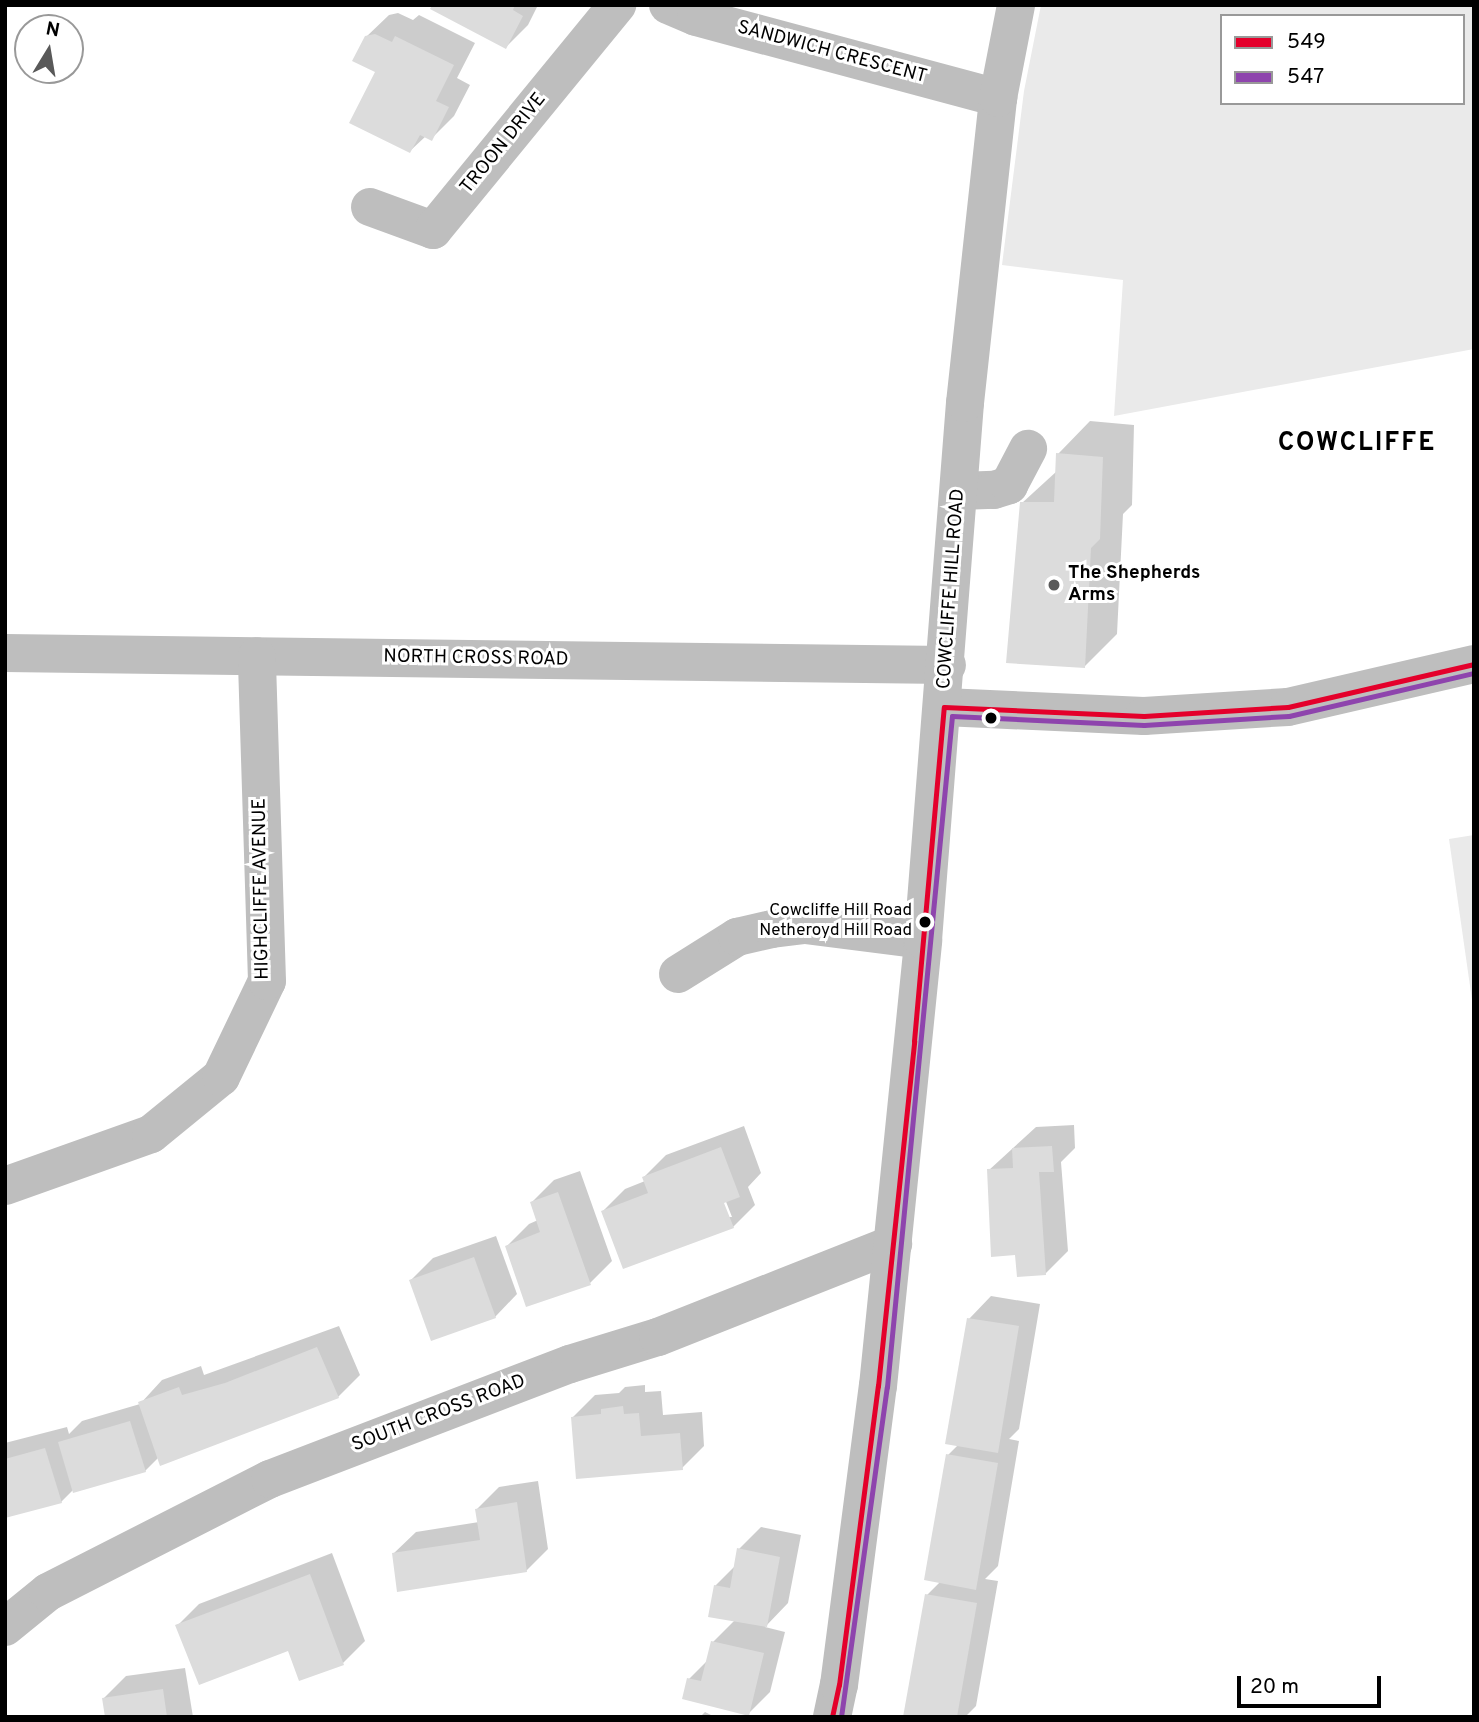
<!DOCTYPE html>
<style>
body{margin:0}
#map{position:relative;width:1479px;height:1722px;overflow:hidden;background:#fff;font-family:Overpass,sans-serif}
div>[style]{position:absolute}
.green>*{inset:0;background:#eaeaea}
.shadow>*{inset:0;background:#0003}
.building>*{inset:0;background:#dcdcdc}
.minor>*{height:38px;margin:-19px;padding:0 19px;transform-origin:19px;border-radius:19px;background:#bebebe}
.bus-1>*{height:5px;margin:-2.5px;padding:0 2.5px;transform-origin:2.5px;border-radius:2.5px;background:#e4002b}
.bus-2>*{height:5px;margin:-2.5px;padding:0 2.5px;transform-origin:2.5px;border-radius:2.5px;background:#8e44ad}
.dots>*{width:19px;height:19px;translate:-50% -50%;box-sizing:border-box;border:4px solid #fff;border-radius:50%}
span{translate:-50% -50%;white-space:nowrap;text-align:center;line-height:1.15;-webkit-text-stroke:6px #fff;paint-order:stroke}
.bus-label{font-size:17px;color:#000}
.right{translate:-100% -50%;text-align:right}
.street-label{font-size:19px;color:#000}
.poi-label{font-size:19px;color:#000;font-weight:700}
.left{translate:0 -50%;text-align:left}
.district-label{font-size:26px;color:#000;font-weight:700;letter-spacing:2px}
.frame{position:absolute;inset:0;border:7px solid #000;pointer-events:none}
.legend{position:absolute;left:1220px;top:14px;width:245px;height:91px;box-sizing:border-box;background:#fff;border:2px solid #999;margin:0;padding:9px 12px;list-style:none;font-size:21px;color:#000}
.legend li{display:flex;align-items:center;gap:14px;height:35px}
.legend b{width:35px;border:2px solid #999}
.north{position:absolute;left:14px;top:14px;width:70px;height:70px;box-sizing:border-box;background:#fff;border:2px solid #999;border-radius:50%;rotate:11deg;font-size:19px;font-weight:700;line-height:28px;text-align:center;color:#000}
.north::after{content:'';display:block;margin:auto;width:24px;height:32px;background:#595959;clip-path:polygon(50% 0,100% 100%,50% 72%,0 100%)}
.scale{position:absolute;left:1237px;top:1676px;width:144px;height:32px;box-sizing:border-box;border:4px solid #000;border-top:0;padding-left:9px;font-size:21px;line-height:24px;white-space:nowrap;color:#000;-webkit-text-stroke:5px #fff;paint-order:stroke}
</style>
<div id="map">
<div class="green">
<i style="clip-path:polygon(evenodd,1041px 5px,1474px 5px,1474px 349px,1114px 416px,1123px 280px,1002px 265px,1024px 91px,1041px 5px,1222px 16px,1463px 16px,1463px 103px,1222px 103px,1222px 16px)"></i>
<i style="clip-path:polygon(1474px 835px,1474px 1014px,1449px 839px)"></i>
</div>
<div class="shadow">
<i style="clip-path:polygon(434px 5px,538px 5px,528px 25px,506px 47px)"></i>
<i style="clip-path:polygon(398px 13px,413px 20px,419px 15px,475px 43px,457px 78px,470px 85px,454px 116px,432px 138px,426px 136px,410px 151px,366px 37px,389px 15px)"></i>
<i style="clip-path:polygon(1090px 421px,1134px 425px,1132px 505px,1123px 514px,1117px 634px,1085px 666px,1022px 503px,1057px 471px,1058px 454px)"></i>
<i style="clip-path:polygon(1074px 1125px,1075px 1148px,1061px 1162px,1068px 1251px,1045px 1274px,1017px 1253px,989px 1170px,1036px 1127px)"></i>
<i style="clip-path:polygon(evenodd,744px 1126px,761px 1173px,748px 1187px,755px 1205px,733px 1227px,603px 1211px,625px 1189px,645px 1181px,644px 1177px,666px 1155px,744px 1126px,723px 1194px,732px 1217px,728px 1217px,719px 1195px,723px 1194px)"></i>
<i style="clip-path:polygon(580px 1171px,612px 1261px,590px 1283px,528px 1305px,507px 1246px,529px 1224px,538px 1220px,532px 1202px,554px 1180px)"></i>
<i style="clip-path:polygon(496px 1236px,517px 1294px,495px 1317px,411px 1280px,433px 1258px)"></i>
<i style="clip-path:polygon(991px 1296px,1040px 1304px,1019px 1429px,1009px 1439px,1019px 1441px,998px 1566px,985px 1579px,998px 1581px,976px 1706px,965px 1717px,905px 1717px,927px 1595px,940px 1582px,948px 1455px,959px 1444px,969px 1319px)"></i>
<i style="clip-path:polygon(339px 1326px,360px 1375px,338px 1397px,159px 1457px,145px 1471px,74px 1489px,61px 1502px,5px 1516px,5px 1443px,67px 1427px,69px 1434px,82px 1421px,140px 1404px,162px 1380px,201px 1366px,204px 1375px)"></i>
<i style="clip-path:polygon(645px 1385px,645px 1392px,661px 1391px,663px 1415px,702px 1412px,704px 1446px,682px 1468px,573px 1417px,595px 1395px,619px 1393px,625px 1387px)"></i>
<i style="clip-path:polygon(538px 1481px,548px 1549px,526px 1571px,393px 1554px,416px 1532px,479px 1522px,477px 1509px,499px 1487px)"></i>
<i style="clip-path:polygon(761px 1527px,801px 1535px,788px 1603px,765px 1627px,785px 1632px,770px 1692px,748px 1714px,689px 1679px,709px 1659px,713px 1642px,735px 1620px,715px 1586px,736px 1565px,739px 1549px)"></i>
<i style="clip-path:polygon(332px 1553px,365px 1641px,343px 1663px,177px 1626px,199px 1604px)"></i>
<i style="clip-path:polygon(185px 1668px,193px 1717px,107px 1717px,104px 1698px,126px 1676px)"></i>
<i style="clip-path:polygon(705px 1712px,715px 1717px,700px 1717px)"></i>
</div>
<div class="building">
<i style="clip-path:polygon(432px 5px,515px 5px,513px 10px,523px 16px,506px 49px,430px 9px)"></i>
<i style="clip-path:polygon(375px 34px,392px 42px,395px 36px,454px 65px,436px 101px,449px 107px,432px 141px,420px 135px,410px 153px,349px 123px,375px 72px,352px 61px,365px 36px)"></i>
<i style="clip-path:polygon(1056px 453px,1103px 457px,1100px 539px,1091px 548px,1085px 668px,1006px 663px,1020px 502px,1054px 502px)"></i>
<i style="clip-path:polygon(1052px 1146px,1054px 1172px,1039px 1172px,1046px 1275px,1017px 1277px,1015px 1255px,991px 1257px,987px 1169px,1013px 1168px,1012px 1148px)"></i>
<i style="clip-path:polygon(721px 1147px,740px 1197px,724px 1203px,734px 1228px,623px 1269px,601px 1211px,648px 1193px,642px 1177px)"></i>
<i style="clip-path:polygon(558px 1192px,591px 1285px,526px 1307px,505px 1246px,540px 1232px,530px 1202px)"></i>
<i style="clip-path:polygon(474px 1257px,496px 1318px,431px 1341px,409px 1280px)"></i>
<i style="clip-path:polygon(967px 1318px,1019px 1326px,998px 1453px,945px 1444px)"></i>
<i style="clip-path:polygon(317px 1347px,339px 1398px,160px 1466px,138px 1402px,179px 1387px,182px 1395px,225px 1383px)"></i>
<i style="clip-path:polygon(623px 1406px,624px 1414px,639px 1413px,641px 1436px,680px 1433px,683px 1470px,576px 1479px,571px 1417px,601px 1414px,601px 1409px)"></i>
<i style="clip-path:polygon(130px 1421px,146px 1472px,73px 1493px,58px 1442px)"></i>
<i style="clip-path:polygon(45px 1448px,62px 1503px,5px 1518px,5px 1459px)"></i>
<i style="clip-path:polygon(946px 1454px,998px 1463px,976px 1590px,924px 1580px)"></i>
<i style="clip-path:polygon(517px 1502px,527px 1572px,397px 1592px,392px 1553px,480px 1540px,475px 1509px)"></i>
<i style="clip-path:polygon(737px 1548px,780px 1557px,767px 1627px,708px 1617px,714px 1585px,730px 1588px)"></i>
<i style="clip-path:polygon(310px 1574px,344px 1665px,299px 1681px,288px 1651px,199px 1685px,175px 1625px)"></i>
<i style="clip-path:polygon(925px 1594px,977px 1603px,957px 1717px,903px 1717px)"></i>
<i style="clip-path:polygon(711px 1641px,764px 1653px,749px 1716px,682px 1699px,687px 1678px,701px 1681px)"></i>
<i style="clip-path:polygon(163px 1689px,167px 1717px,105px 1717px,102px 1698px)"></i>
</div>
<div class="minor">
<i style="left:668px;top:5px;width:30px;rotate:23deg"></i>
<i style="left:696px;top:17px;width:313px;rotate:15deg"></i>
<i style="left:370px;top:207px;width:67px;rotate:20.1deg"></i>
<i style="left:433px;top:230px;width:291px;rotate:-50.7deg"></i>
<i style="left:959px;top:491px;width:35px;rotate:-2deg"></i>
<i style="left:994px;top:490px;width:16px;rotate:-18deg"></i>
<i style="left:1009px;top:485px;width:41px;rotate:-62.2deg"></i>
<i style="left:5px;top:653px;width:942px;rotate:0.73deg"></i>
<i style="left:944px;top:707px;width:200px;rotate:2.6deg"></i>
<i style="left:1144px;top:716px;width:144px;rotate:-3.6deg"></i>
<i style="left:1288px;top:707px;width:191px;rotate:-13deg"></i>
<i style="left:678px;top:974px;width:70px;rotate:-32.1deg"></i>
<i style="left:737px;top:937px;width:36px;rotate:-13deg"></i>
<i style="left:772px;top:929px;width:33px;rotate:-7deg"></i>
<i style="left:805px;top:925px;width:119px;rotate:7.2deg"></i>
<i style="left:5px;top:1186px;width:155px;rotate:-19.6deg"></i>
<i style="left:151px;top:1134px;width:90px;rotate:-39.2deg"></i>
<i style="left:221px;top:1077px;width:106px;rotate:-64.4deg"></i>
<i style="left:267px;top:981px;width:325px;rotate:-91.8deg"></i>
<i style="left:5px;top:1627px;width:55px;rotate:-39.1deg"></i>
<i style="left:48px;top:1592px;width:249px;rotate:-27deg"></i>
<i style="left:270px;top:1479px;width:321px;rotate:-21deg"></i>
<i style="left:570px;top:1364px;width:92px;rotate:-17.1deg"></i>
<i style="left:658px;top:1337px;width:253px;rotate:-21.6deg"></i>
<i style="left:832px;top:1717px;width:33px;rotate:-78deg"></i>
<i style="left:839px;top:1685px;width:302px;rotate:-82.6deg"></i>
<i style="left:878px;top:1386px;width:448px;rotate:-84.2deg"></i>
<i style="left:923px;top:940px;width:539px;rotate:-85.53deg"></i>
<i style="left:965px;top:403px;width:307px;rotate:-83.8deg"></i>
<i style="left:998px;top:98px;width:95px;rotate:-79deg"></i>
</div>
<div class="bus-1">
<i style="left:832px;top:1717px;width:33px;rotate:-78deg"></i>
<i style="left:839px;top:1685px;width:302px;rotate:-82.6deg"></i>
<i style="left:878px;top:1386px;width:347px;rotate:-84deg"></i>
<i style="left:914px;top:1041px;width:335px;rotate:-84.9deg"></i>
<i style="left:944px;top:707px;width:200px;rotate:2.6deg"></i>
<i style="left:1144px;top:716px;width:144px;rotate:-3.6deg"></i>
<i style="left:1288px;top:707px;width:191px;rotate:-13deg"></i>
</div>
<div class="bus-2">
<i style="left:841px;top:1717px;width:333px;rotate:-82.1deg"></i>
<i style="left:887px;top:1387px;width:674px;rotate:-84.47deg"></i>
<i style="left:952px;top:716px;width:192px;rotate:2.7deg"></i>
<i style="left:1144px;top:725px;width:145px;rotate:-3.6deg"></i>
<i style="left:1289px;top:716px;width:190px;rotate:-13.1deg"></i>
</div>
<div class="dots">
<i style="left:1054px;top:585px;background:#595959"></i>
<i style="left:991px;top:718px;background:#000"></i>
<i style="left:925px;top:922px;background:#000"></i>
</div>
<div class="bus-label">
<span class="right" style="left:912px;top:922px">Cowcliffe Hill Road<br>Netheroyd Hill Road</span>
</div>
<div class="street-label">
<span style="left:832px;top:53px;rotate:15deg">SANDWICH CRESCENT</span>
<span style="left:504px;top:144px;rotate:-51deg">TROON DRIVE</span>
<span style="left:952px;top:589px;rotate:-86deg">COWCLIFFE HILL ROAD</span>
<span style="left:476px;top:659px;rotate:1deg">NORTH CROSS ROAD</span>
<span style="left:262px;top:889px;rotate:-91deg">HIGHCLIFFE AVENUE</span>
<span style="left:439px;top:1414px;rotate:-21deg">SOUTH CROSS ROAD</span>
</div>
<div class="poi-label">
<span class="left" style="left:1068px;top:585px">The Shepherds<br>Arms</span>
</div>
<div class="district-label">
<span style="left:1357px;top:444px">COWCLIFFE</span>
</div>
<div class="frame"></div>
<ul class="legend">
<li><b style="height:9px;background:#e4002b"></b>549</li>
<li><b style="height:9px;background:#8e44ad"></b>547</li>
</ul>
<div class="north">N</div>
<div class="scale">20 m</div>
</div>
